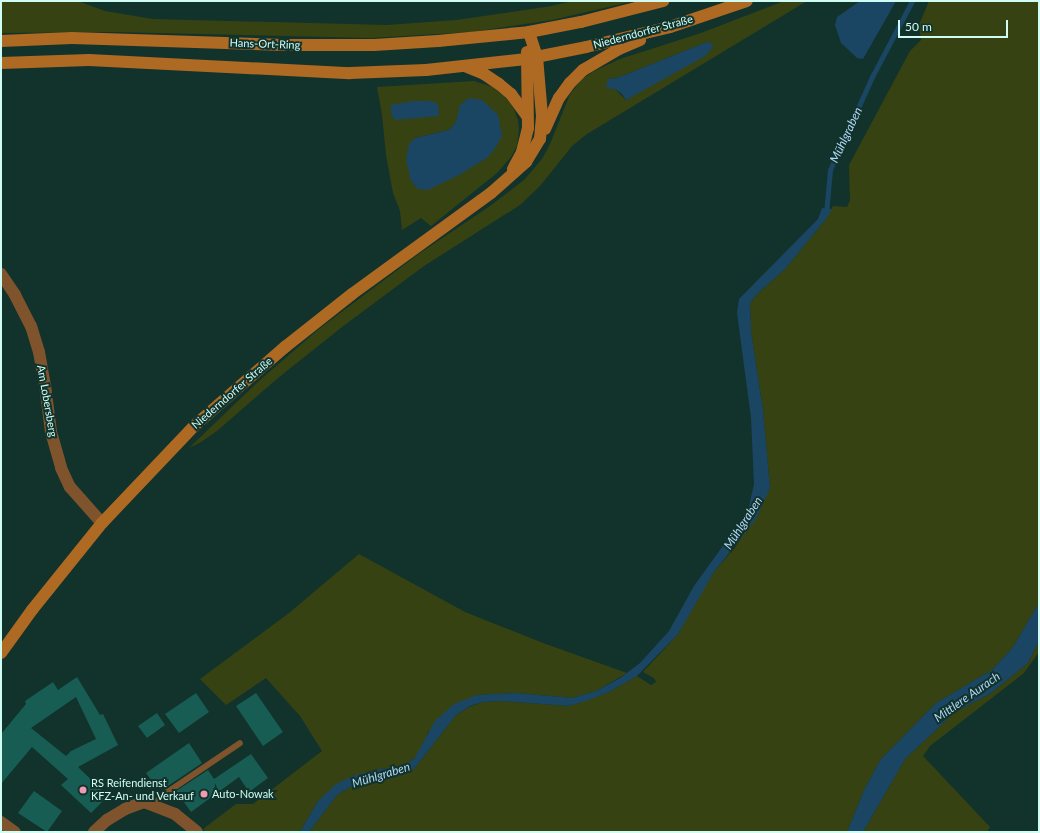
<!DOCTYPE html>
<meta charset="utf-8">
<style>
body{margin:0}
#map{position:relative;width:1040px;height:833px;overflow:hidden;background:#12322c;font-family:Lato,sans-serif}
div>[style]{position:absolute}
.green>*{inset:0;background:#374212}
.water>*{inset:0;background:#1a4664}
.stream>*{height:4.5px;margin:-2.25px;padding:0 2.25px;transform-origin:2.25px;border-radius:2.25px;background:#1a4664}
.building>*{inset:0;background:#175d53}
.service>*{height:6px;margin:-3px;padding:0 3px;transform-origin:3px;border-radius:3px;background:#7f542d}
.minor>*{height:12px;margin:-6px;padding:0 6px;transform-origin:6px;border-radius:6px;background:#7f542d}
.secondary>*{height:12px;margin:-6px;padding:0 6px;transform-origin:6px;border-radius:6px;background:#ae6923}
.dots>*{width:11px;height:11px;translate:-50% -50%;box-sizing:border-box;border:2px solid #12322c;border-radius:50%}
span{translate:-50% -50%;white-space:nowrap;text-align:center;line-height:1.15;-webkit-text-stroke:4px #12322c;paint-order:stroke}
.street-label{font-size:11px;color:#cffdf4}
.poi-label{font-size:11px;color:#cffdf4}
.left{translate:0 -50%;text-align:left}
.water-label{font-size:12px;color:#afd6f4;font-style:italic}
.frame{position:absolute;inset:0;border:2px solid #cffdf4;pointer-events:none}
.scale{position:absolute;left:898px;top:20px;width:110px;height:18px;box-sizing:border-box;border:2px solid #cffdf4;border-top:0;padding-left:5px;font-size:12px;line-height:14px;white-space:nowrap;color:#cffdf4;-webkit-text-stroke:3px #12322c;paint-order:stroke}
</style>
<div id="map">
<div class="green">
<i style="clip-path:polygon(1px 1px,78px 1px,105px 11px,153px 19px,387px 25px,456px 20px,552px 6px,572px 1px,634px 1px,552px 20px,471px 32px,371px 38px,112px 32px,1px 33px)"></i>
<i style="clip-path:polygon(evenodd,784px 1px,807px 1px,587px 134px,572px 146px,540px 186px,520px 205px,424px 266px,342px 327px,278px 378px,217px 431px,201px 442px,189px 448px,260px 380px,319px 329px,420px 253px,490px 206px,524px 180px,542px 159px,550px 144px,570px 94px,582px 79px,594px 71px,620px 59px,701px 33px,784px 1px,707px 42px,626px 100px,615px 89px,608px 79px,617px 78px,707px 42px)"></i>
<i style="clip-path:polygon(929px 1px,1039px 1px,1039px 603px,1013px 647px,992px 670px,936px 703px,881px 759px,865px 788px,847px 832px,309px 832px,337px 795px,352px 786px,375px 779px,396px 777px,414px 769px,456px 715px,469px 707px,483px 702px,500px 701px,569px 706px,609px 692px,637px 676px,651px 685px,656px 682px,654px 678px,643px 672px,678px 634px,702px 591px,714px 572px,736px 546px,770px 488px,763px 410px,751px 332px,750px 303px,757px 294px,785px 269px,826px 219px,833px 206px,847px 207px,850px 200px,849px 165px,910px 51px,921px 40px,919px 25px)"></i>
<i style="clip-path:polygon(evenodd,474px 81px,493px 87px,509px 101px,514px 109px,518px 120px,519px 130px,517px 146px,511px 157px,497px 173px,431px 226px,421px 218px,402px 230px,400px 211px,393px 193px,386px 155px,382px 115px,377px 87px,474px 81px,461px 105px,461px 174px,415px 138px,449px 130px,456px 122px,461px 105px)"></i>
<i style="clip-path:polygon(359px 554px,465px 612px,543px 643px,627px 673px,596px 691px,572px 698px,517px 693px,477px 695px,428px 732px,424px 744px,414px 759px,400px 767px,380px 769px,318px 801px,300px 832px,205px 832px,203px 829px,236px 804px,253px 804px,322px 751px,300px 716px,266px 678px,226px 705px,200px 679px,289px 613px)"></i>
<i style="clip-path:polygon(1039px 641px,1039px 652px,1024px 673px,930px 746px,923px 756px,990px 827px,987px 832px,863px 832px,905px 759px,954px 713px,991px 693px,1028px 663px)"></i>
</div>
<div class="water">
<i style="clip-path:polygon(860px 1px,896px 1px,863px 59px,857px 58px,841px 43px,835px 25px,837px 17px)"></i>
<i style="clip-path:polygon(707px 42px,712px 44px,713px 47px,705px 56px,626px 100px,622px 94px,615px 89px,606px 88px,608px 79px,617px 78px)"></i>
<i style="clip-path:polygon(469px 98px,482px 100px,498px 115px,502px 136px,496px 147px,488px 157px,461px 174px,428px 190px,418px 189px,411px 181px,406px 160px,409px 144px,415px 138px,449px 130px,456px 122px,460px 105px)"></i>
<i style="clip-path:polygon(414px 101px,430px 101px,438px 104px,439px 116px,394px 120px,391px 112px,391px 105px)"></i>
<i style="clip-path:polygon(822px 208px,832px 209px,826px 219px,785px 269px,757px 294px,750px 303px,751px 332px,763px 410px,770px 488px,756px 519px,714px 572px,678px 634px,637px 676px,609px 692px,586px 701px,569px 706px,500px 701px,483px 702px,470px 706px,456px 715px,414px 769px,396px 777px,375px 779px,352px 786px,337px 795px,309px 832px,300px 832px,318px 801px,336px 784px,355px 775px,380px 769px,400px 767px,414px 759px,435px 721px,454px 704px,477px 695px,493px 694px,517px 693px,572px 698px,596px 691px,620px 678px,640px 663px,669px 631px,694px 586px,748px 511px,754px 484px,751px 418px,737px 313px,739px 299px,818px 219px)"></i>
<i style="clip-path:polygon(1039px 603px,1039px 641px,1028px 663px,991px 693px,954px 713px,905px 759px,863px 832px,847px 832px,865px 788px,881px 759px,936px 703px,992px 670px,1013px 647px)"></i>
</div>
<div class="stream">
<i style="left:826px;top:214px;width:44px;rotate:-84.8deg"></i>
<i style="left:830px;top:170px;width:102px;rotate:-65.7deg"></i>
<i style="left:872px;top:77px;width:86px;rotate:-62.2deg"></i>
</div>
<div class="building">
<i style="clip-path:polygon(evenodd,77px 677px,100px 715px,103px 714px,118px 745px,78px 767px,108px 796px,91px 813px,61px 785px,68px 779px,32px 747px,1px 784px,1px 734px,26px 704px,25px 701px,53px 682px,58px 690px,77px 677px,76px 697px,96px 739px,71px 751px,66px 756px,31px 728px,76px 697px)"></i>
<i style="clip-path:polygon(196px 693px,209px 712px,179px 733px,165px 714px)"></i>
<i style="clip-path:polygon(256px 693px,283px 732px,263px 746px,236px 706px)"></i>
<i style="clip-path:polygon(157px 713px,165px 725px,147px 738px,138px 726px)"></i>
<i style="clip-path:polygon(189px 743px,202px 763px,165px 788px,158px 781px,154px 784px,146px 773px)"></i>
<i style="clip-path:polygon(251px 754px,268px 778px,249px 792px,239px 777px,191px 812px,176px 791px,208px 770px,214px 779px)"></i>
<i style="clip-path:polygon(34px 791px,62px 811px,47px 832px,18px 813px)"></i>
</div>
<div class="service">
<i style="left:153px;top:805px;width:18px;rotate:-43deg"></i>
<i style="left:166px;top:793px;width:89px;rotate:-34deg"></i>
</div>
<div class="minor">
<i style="left:1px;top:274px;width:25px;rotate:56deg"></i>
<i style="left:15px;top:295px;width:35px;rotate:63deg"></i>
<i style="left:31px;top:326px;width:27px;rotate:73deg"></i>
<i style="left:39px;top:352px;width:34px;rotate:80deg"></i>
<i style="left:45px;top:385px;width:47px;rotate:82.7deg"></i>
<i style="left:51px;top:432px;width:37px;rotate:74deg"></i>
<i style="left:61px;top:468px;width:21px;rotate:65deg"></i>
<i style="left:70px;top:487px;width:48px;rotate:48.4deg"></i>
<i style="left:1px;top:822px;width:17px;rotate:36deg"></i>
<i style="left:94px;top:832px;width:18px;rotate:-43deg"></i>
<i style="left:107px;top:820px;width:21px;rotate:-31deg"></i>
<i style="left:125px;top:809px;width:20px;rotate:-20deg"></i>
<i style="left:144px;top:802px;width:33px;rotate:21deg"></i>
<i style="left:175px;top:814px;width:28px;rotate:39deg"></i>
</div>
<div class="secondary">
<i style="left:1px;top:41px;width:71px;rotate:-2.4deg"></i>
<i style="left:72px;top:38px;width:212px;rotate:1.9deg"></i>
<i style="left:284px;top:45px;width:90px"></i>
<i style="left:374px;top:45px;width:64px;rotate:-3.6deg"></i>
<i style="left:438px;top:41px;width:91px;rotate:-5.6deg"></i>
<i style="left:529px;top:32px;width:53px;rotate:-10.9deg"></i>
<i style="left:581px;top:22px;width:85px;rotate:-14.4deg"></i>
<i style="left:1px;top:63px;width:88px;rotate:-2deg"></i>
<i style="left:89px;top:60px;width:261px;rotate:2.9deg"></i>
<i style="left:350px;top:73px;width:76px;rotate:-2.3deg"></i>
<i style="left:426px;top:70px;width:101px;rotate:-6.3deg"></i>
<i style="left:526px;top:59px;width:61px;rotate:-11.3deg"></i>
<i style="left:586px;top:47px;width:86px;rotate:-13.4deg"></i>
<i style="left:670px;top:27px;width:81px;rotate:-18.7deg"></i>
<i style="left:467px;top:67px;width:18px;rotate:22deg"></i>
<i style="left:484px;top:74px;width:18px;rotate:34deg"></i>
<i style="left:499px;top:84px;width:16px;rotate:40deg"></i>
<i style="left:511px;top:94px;width:27px;rotate:54deg"></i>
<i style="left:545px;top:129px;width:34px;rotate:-66deg"></i>
<i style="left:559px;top:98px;width:19px;rotate:-54deg"></i>
<i style="left:570px;top:83px;width:18px;rotate:-45deg"></i>
<i style="left:583px;top:70px;width:42px;rotate:-30.3deg"></i>
<i style="left:619px;top:49px;width:23px;rotate:-23deg"></i>
<i style="left:513px;top:169px;width:19px;rotate:-62deg"></i>
<i style="left:522px;top:152px;width:25px;rotate:-76deg"></i>
<i style="left:528px;top:128px;width:76px;rotate:-90.8deg"></i>
<i style="left:1px;top:653px;width:53px;rotate:-54.2deg"></i>
<i style="left:32px;top:610px;width:112px;rotate:-51.2deg"></i>
<i style="left:102px;top:523px;width:134px;rotate:-46.5deg"></i>
<i style="left:194px;top:426px;width:121px;rotate:-41deg"></i>
<i style="left:285px;top:347px;width:85px;rotate:-38.3deg"></i>
<i style="left:352px;top:294px;width:172px;rotate:-36deg"></i>
<i style="left:491px;top:193px;width:47px;rotate:-41.5deg"></i>
<i style="left:526px;top:162px;width:27px;rotate:-59deg"></i>
<i style="left:540px;top:139px;width:23px;rotate:-85deg"></i>
<i style="left:542px;top:116px;width:59px;rotate:-94.8deg"></i>
<i style="left:537px;top:57px;width:26px;rotate:-108deg"></i>
</div>
<div class="dots">
<i style="left:83px;top:790px;background:#f19ab3"></i>
<i style="left:204px;top:794px;background:#f19ab3"></i>
</div>
<div class="street-label">
<span style="left:643px;top:32px;rotate:-15deg">Niederndorfer Straße</span>
<span style="left:265px;top:44px;rotate:2deg">Hans-Ort-Ring</span>
<span style="left:232px;top:393px;rotate:-41deg">Niederndorfer Straße</span>
<span style="left:47px;top:401px;rotate:80deg">Am Lobersberg</span>
</div>
<div class="poi-label">
<span class="left" style="left:91px;top:790px">RS Reifendienst<br>KFZ-An- und Verkauf</span>
<span class="left" style="left:212px;top:794px">Auto-Nowak</span>
</div>
<div class="water-label">
<span style="left:846px;top:135px;rotate:-65deg">Mühlgraben</span>
<span style="left:743px;top:523px;rotate:-57deg">Mühlgraben</span>
<span style="left:967px;top:697px;rotate:-35deg">Mittlere Aurach</span>
<span style="left:381px;top:775px;rotate:-17deg">Mühlgraben</span>
</div>
<div class="frame"></div>
<div class="scale">50 m</div>
</div>
